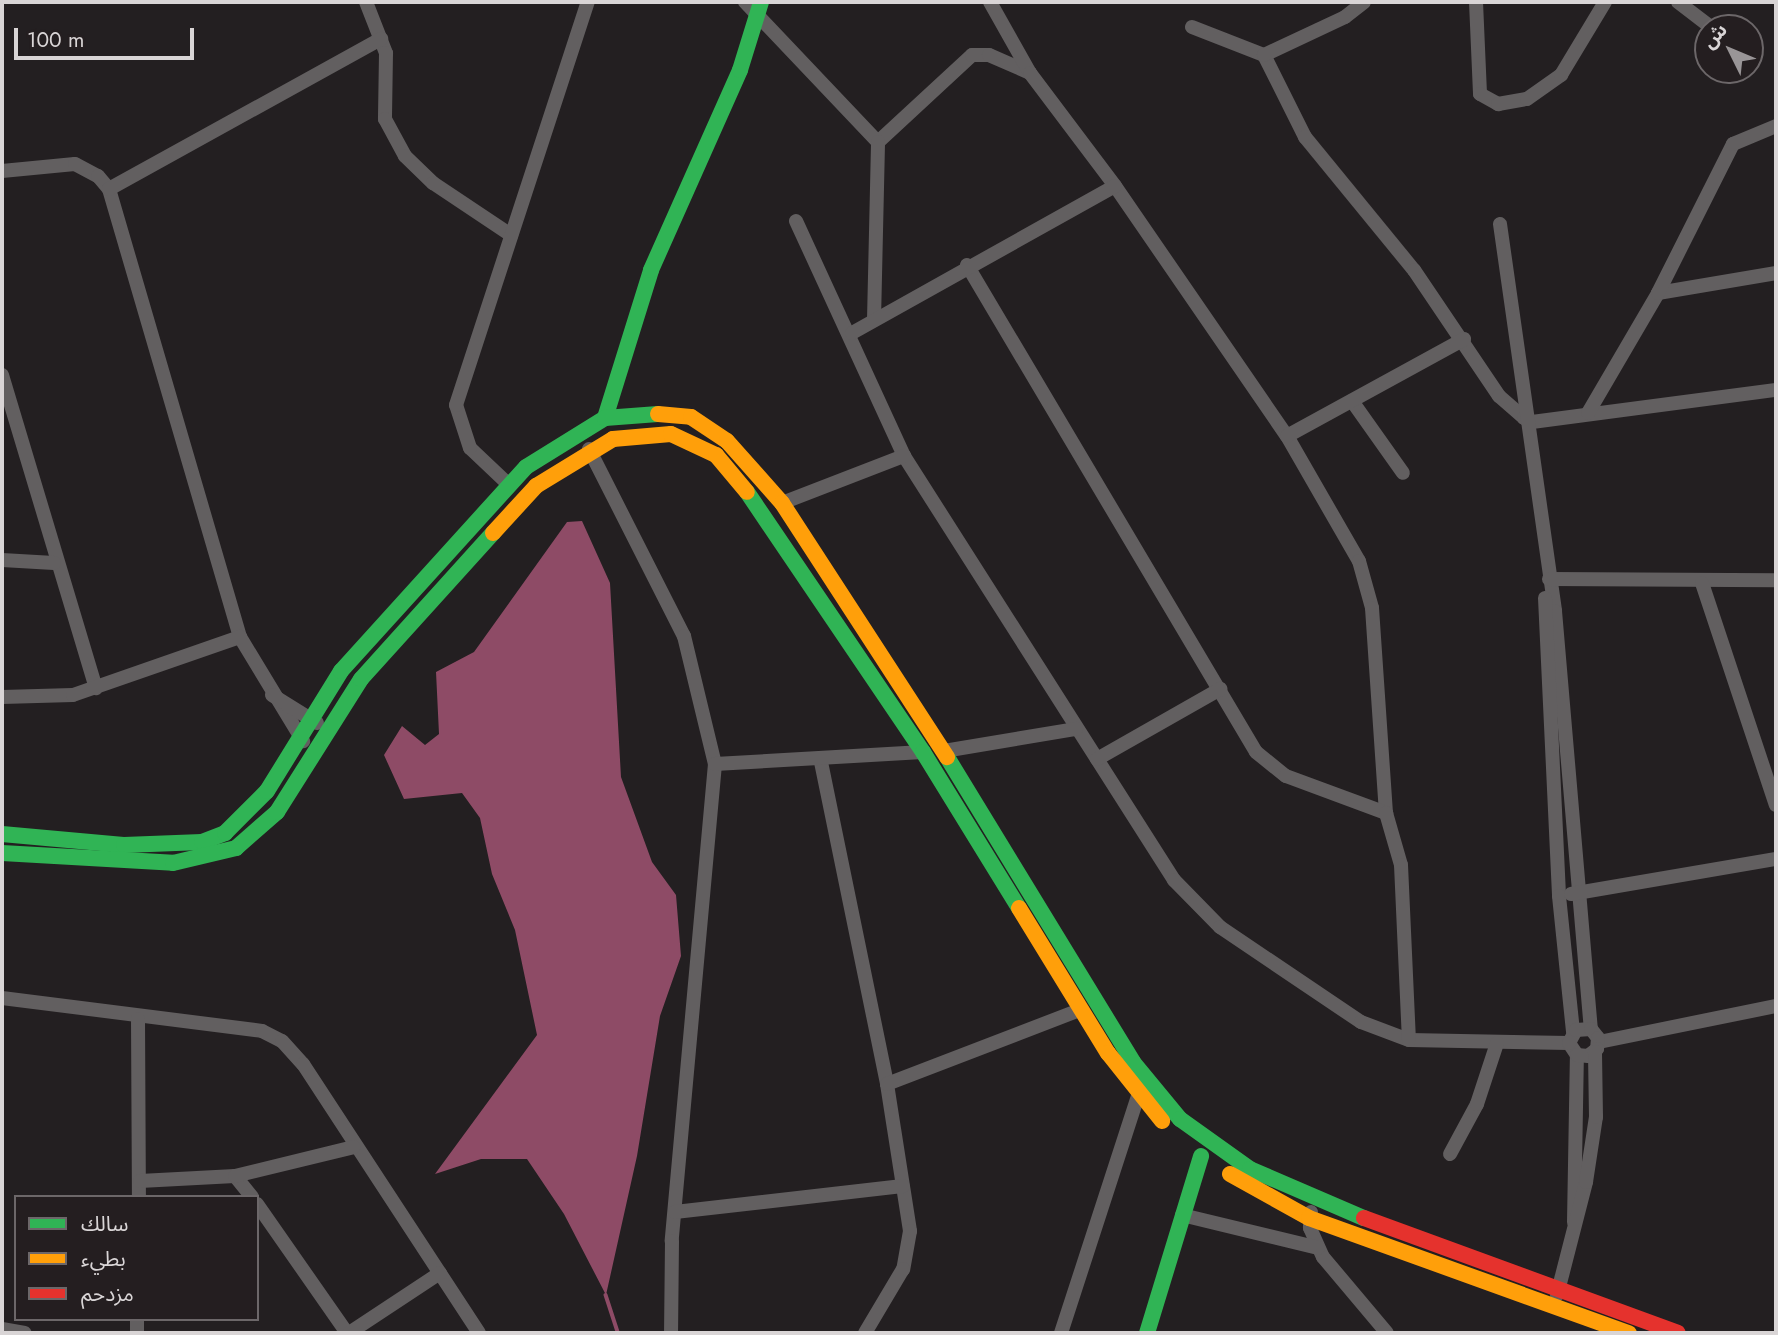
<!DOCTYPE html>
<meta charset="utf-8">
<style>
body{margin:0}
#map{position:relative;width:1778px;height:1335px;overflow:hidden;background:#231f21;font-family:Jost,"Noto Sans Arabic",sans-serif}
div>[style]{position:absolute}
.water>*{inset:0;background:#8e4b66}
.stream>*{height:3.5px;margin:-1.75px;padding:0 1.75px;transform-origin:1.75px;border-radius:1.75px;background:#8e4b66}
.street>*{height:14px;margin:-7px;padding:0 7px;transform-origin:7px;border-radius:7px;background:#625f60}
.fast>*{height:16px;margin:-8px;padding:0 8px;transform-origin:8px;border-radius:8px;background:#30b455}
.slow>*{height:16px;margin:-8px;padding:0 8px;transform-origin:8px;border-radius:8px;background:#ff9f0a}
.jam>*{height:16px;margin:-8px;padding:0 8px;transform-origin:8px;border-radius:8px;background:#e5322d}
span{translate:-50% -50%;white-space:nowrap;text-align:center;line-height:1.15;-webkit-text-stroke:5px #241e20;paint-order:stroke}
.frame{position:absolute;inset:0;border:4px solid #d9d5d6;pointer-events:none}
.legend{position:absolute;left:14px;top:1195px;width:245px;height:126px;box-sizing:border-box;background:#241e20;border:2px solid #6c6769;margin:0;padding:9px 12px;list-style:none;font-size:21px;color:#d9d5d6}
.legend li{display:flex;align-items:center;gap:14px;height:35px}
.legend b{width:35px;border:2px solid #6c6769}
.north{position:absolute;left:1694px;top:14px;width:70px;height:70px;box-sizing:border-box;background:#241e20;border:2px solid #6c6769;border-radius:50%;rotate:313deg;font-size:19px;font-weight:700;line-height:28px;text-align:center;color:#d9d5d6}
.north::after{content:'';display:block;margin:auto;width:24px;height:32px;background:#999597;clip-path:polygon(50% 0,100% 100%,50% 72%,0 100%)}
.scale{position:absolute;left:14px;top:28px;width:180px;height:32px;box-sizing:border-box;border:4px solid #d9d5d6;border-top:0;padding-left:9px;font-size:21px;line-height:24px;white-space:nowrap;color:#d9d5d6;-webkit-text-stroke:5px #241e20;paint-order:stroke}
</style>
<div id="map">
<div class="water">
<i style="clip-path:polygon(582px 521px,610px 583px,621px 777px,652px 862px,676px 895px,681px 956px,660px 1016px,637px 1156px,606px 1295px,564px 1214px,527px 1159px,481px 1159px,435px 1174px,537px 1035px,515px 930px,492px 874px,480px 818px,462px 793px,404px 799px,384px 755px,402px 726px,425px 745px,439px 734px,436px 672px,474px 652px,567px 522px)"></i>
</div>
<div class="stream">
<i style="left:606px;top:1295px;width:40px;rotate:72deg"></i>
</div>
<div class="street">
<i style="left:366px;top:2px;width:55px;rotate:68.6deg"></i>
<i style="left:386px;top:53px;width:66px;rotate:90.9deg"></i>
<i style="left:385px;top:119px;width:42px;rotate:61.6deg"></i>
<i style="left:405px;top:156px;width:39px;rotate:44deg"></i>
<i style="left:433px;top:183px;width:94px;rotate:33.7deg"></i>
<i style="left:745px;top:2px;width:193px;rotate:46.5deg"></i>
<i style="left:878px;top:142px;width:128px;rotate:-42.8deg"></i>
<i style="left:972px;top:55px;width:17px"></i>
<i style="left:989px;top:55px;width:45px;rotate:23.7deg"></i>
<i style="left:990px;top:2px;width:81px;rotate:60.6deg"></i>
<i style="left:1030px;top:73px;width:141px;rotate:53deg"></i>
<i style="left:1115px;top:186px;width:303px;rotate:55.5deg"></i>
<i style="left:1287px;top:436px;width:144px;rotate:60.1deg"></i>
<i style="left:1359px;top:561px;width:49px;rotate:74.5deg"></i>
<i style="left:1372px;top:608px;width:205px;rotate:86.1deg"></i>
<i style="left:1476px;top:2px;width:92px;rotate:87.5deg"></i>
<i style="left:1480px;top:94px;width:21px;rotate:29deg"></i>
<i style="left:1498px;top:104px;width:29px;rotate:-10deg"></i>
<i style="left:1527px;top:99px;width:42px;rotate:-35.2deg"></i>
<i style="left:1561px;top:75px;width:85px;rotate:-58.9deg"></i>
<i style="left:1678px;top:2px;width:43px;rotate:37.4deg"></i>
<i style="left:1192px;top:27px;width:77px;rotate:21.3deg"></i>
<i style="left:1264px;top:55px;width:92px;rotate:63.4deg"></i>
<i style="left:1305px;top:137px;width:172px;rotate:50.7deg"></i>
<i style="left:1414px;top:270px;width:152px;rotate:56deg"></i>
<i style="left:1499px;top:396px;width:33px;rotate:41deg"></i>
<i style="left:1524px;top:418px;width:9px;rotate:27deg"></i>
<i style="left:1532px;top:422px;width:246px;rotate:-7.5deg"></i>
<i style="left:1264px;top:55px;width:89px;rotate:-25.1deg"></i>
<i style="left:1345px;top:17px;width:24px;rotate:-38deg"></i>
<i style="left:2px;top:171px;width:73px;rotate:-5.5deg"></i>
<i style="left:75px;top:164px;width:26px;rotate:28deg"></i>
<i style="left:98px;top:176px;width:17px;rotate:50deg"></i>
<i style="left:109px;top:189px;width:467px;rotate:73.7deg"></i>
<i style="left:240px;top:637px;width:122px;rotate:58.8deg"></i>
<i style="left:109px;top:189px;width:311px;rotate:-28.9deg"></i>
<i style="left:796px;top:221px;width:259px;rotate:65.3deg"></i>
<i style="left:904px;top:456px;width:503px;rotate:57.51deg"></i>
<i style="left:1174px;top:880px;width:66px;rotate:45.6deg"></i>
<i style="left:1220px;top:927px;width:170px;rotate:34deg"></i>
<i style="left:1361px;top:1022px;width:51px;rotate:20.6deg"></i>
<i style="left:1409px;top:1040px;width:160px;rotate:1.1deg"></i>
<i style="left:1500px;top:224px;width:391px;rotate:81.9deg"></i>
<i style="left:1555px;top:611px;width:420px;rotate:85.1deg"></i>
<i style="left:967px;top:265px;width:566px;rotate:59.31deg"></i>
<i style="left:1256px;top:752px;width:38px;rotate:39deg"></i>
<i style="left:1286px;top:776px;width:107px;rotate:20.3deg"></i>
<i style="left:1386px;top:813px;width:54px;rotate:73.9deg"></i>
<i style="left:1401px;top:865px;width:175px;rotate:87.4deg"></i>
<i style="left:1658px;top:293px;width:120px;rotate:-9.6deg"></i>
<i style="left:874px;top:320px;width:178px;rotate:-88.7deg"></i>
<i style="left:852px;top:333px;width:301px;rotate:-29.2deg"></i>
<i style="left:2px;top:375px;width:327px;rotate:73.3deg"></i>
<i style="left:1352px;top:401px;width:88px;rotate:54.7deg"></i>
<i style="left:1588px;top:413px;width:139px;rotate:-59.7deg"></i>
<i style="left:1658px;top:293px;width:167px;rotate:-63.3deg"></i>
<i style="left:1733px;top:144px;width:47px;rotate:-22.7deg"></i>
<i style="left:1287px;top:436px;width:202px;rotate:-28.7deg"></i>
<i style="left:589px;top:449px;width:210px;rotate:63.1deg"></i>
<i style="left:684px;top:636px;width:132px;rotate:76.4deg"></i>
<i style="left:715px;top:764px;width:479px;rotate:95.2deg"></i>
<i style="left:672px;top:1241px;width:92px;rotate:90.6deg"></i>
<i style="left:508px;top:484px;width:52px;rotate:-136.5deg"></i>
<i style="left:470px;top:448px;width:45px;rotate:-108deg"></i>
<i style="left:456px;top:405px;width:424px;rotate:-71.9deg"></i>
<i style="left:782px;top:503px;width:131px;rotate:-21.1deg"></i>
<i style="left:2px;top:560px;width:52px;rotate:3.3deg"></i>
<i style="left:1549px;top:579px;width:227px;rotate:0.3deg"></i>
<i style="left:1702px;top:583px;width:234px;rotate:71.6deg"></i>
<i style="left:1545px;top:598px;width:298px;rotate:87.3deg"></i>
<i style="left:1559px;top:896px;width:137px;rotate:84.1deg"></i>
<i style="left:272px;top:695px;width:53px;rotate:31.9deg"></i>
<i style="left:2px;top:697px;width:71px;rotate:-1.6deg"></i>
<i style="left:73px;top:695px;width:177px;rotate:-19.2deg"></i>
<i style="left:944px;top:751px;width:134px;rotate:-9.5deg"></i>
<i style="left:1097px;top:759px;width:142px;rotate:-29.6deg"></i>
<i style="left:821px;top:762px;width:329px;rotate:78.4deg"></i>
<i style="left:887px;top:1084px;width:149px;rotate:81.1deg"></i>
<i style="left:910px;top:1231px;width:39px;rotate:100deg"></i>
<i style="left:903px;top:1269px;width:74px;rotate:120.7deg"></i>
<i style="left:715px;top:764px;width:208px;rotate:-3.3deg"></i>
<i style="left:1571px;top:894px;width:208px;rotate:-9.7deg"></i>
<i style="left:2px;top:998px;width:262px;rotate:7.2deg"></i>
<i style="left:262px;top:1031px;width:22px;rotate:27deg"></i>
<i style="left:282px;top:1041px;width:31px;rotate:48deg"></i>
<i style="left:303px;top:1064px;width:321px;rotate:56.8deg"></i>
<i style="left:138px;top:1019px;width:178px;rotate:89.7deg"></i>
<i style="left:1599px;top:1042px;width:181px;rotate:-11.5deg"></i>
<i style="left:887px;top:1084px;width:207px;rotate:-21deg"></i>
<i style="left:1450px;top:1154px;width:57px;rotate:-61.6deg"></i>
<i style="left:1477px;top:1104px;width:64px;rotate:-71.8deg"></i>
<i style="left:235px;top:1176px;width:27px;rotate:51deg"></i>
<i style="left:140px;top:1181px;width:95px;rotate:-3deg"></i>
<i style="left:235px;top:1176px;width:122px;rotate:-13.7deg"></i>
<i style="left:257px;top:1204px;width:157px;rotate:55.1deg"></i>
<i style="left:675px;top:1212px;width:229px;rotate:-6.5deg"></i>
<i style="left:1311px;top:1212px;width:16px;rotate:94deg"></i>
<i style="left:1310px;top:1228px;width:32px;rotate:66deg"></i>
<i style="left:1323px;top:1257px;width:99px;rotate:49.9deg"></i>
<i style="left:1182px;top:1215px;width:140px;rotate:13.6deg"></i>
<i style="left:1574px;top:1222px;width:167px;rotate:-89deg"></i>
<i style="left:1577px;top:1055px;width:14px;rotate:-124deg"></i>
<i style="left:1569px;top:1043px;width:15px;rotate:-62deg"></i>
<i style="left:1576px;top:1030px;width:15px;rotate:-4deg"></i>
<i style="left:1591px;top:1029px;width:11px;rotate:52deg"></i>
<i style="left:1598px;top:1038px;width:11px;rotate:95deg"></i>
<i style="left:1597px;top:1049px;width:11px;rotate:142deg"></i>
<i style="left:1588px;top:1056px;width:11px;rotate:-175deg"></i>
<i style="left:1557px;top:1295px;width:117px;rotate:-75.6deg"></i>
<i style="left:1586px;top:1182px;width:66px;rotate:-81.3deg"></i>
<i style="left:1596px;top:1117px;width:65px;rotate:-90.9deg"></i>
<i style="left:2px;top:1329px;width:23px;rotate:10deg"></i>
<i style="left:137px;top:1333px;width:14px;rotate:-90deg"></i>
<i style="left:349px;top:1333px;width:109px;rotate:-33.4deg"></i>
<i style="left:1061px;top:1333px;width:249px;rotate:-72deg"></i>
</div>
<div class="fast">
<i style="left:605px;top:418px;width:155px;rotate:-72.7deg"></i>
<i style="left:651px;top:270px;width:219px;rotate:-66deg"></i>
<i style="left:740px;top:70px;width:71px;rotate:-72.8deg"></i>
<i style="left:747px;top:492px;width:314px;rotate:55.9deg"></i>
<i style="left:923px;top:752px;width:183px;rotate:58.4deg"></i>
<i style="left:947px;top:757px;width:357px;rotate:58.6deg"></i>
<i style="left:1133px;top:1062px;width:74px;rotate:50.5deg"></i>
<i style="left:1180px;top:1119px;width:86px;rotate:35.5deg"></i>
<i style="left:1250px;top:1169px;width:124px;rotate:23.3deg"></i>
<i style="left:2px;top:834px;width:122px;rotate:5.2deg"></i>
<i style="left:124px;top:845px;width:78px;rotate:-2.2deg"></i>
<i style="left:202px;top:842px;width:25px;rotate:-21deg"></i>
<i style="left:225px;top:833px;width:59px;rotate:-45deg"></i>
<i style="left:267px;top:791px;width:141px;rotate:-58.3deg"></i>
<i style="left:341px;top:671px;width:275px;rotate:-47.8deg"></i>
<i style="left:526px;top:467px;width:93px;rotate:-31.8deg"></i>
<i style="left:605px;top:418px;width:53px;rotate:-4.3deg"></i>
<i style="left:2px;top:853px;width:171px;rotate:3.3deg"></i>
<i style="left:173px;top:863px;width:65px;rotate:-13.4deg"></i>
<i style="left:236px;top:848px;width:55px;rotate:-41.3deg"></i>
<i style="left:277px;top:812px;width:157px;rotate:-57.7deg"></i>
<i style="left:361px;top:679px;width:197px;rotate:-47.9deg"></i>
<i style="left:1147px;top:1333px;width:185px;rotate:-73deg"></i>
</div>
<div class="slow">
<i style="left:658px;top:414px;width:33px;rotate:5deg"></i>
<i style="left:691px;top:417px;width:43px;rotate:33.7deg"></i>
<i style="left:727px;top:441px;width:83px;rotate:48.4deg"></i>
<i style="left:782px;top:503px;width:303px;rotate:57deg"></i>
<i style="left:493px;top:533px;width:64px;rotate:-47.5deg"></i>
<i style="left:536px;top:486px;width:90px;rotate:-31.4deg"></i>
<i style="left:613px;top:439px;width:58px;rotate:-4.9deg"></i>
<i style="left:671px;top:434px;width:50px;rotate:25deg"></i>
<i style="left:716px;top:455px;width:48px;rotate:50deg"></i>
<i style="left:1019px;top:908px;width:170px;rotate:58.5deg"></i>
<i style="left:1108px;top:1053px;width:87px;rotate:51.5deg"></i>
<i style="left:1230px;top:1174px;width:90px;rotate:29.1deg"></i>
<i style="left:1309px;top:1218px;width:340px;rotate:19.8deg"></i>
</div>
<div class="jam">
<i style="left:1364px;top:1218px;width:334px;rotate:20.1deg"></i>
</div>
<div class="frame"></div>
<ul class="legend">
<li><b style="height:9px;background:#30b455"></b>سالك</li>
<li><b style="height:9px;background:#ff9f0a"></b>بطيء</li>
<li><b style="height:9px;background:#e5322d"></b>مزدحم</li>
</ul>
<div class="north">ش</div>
<div class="scale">100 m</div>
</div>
